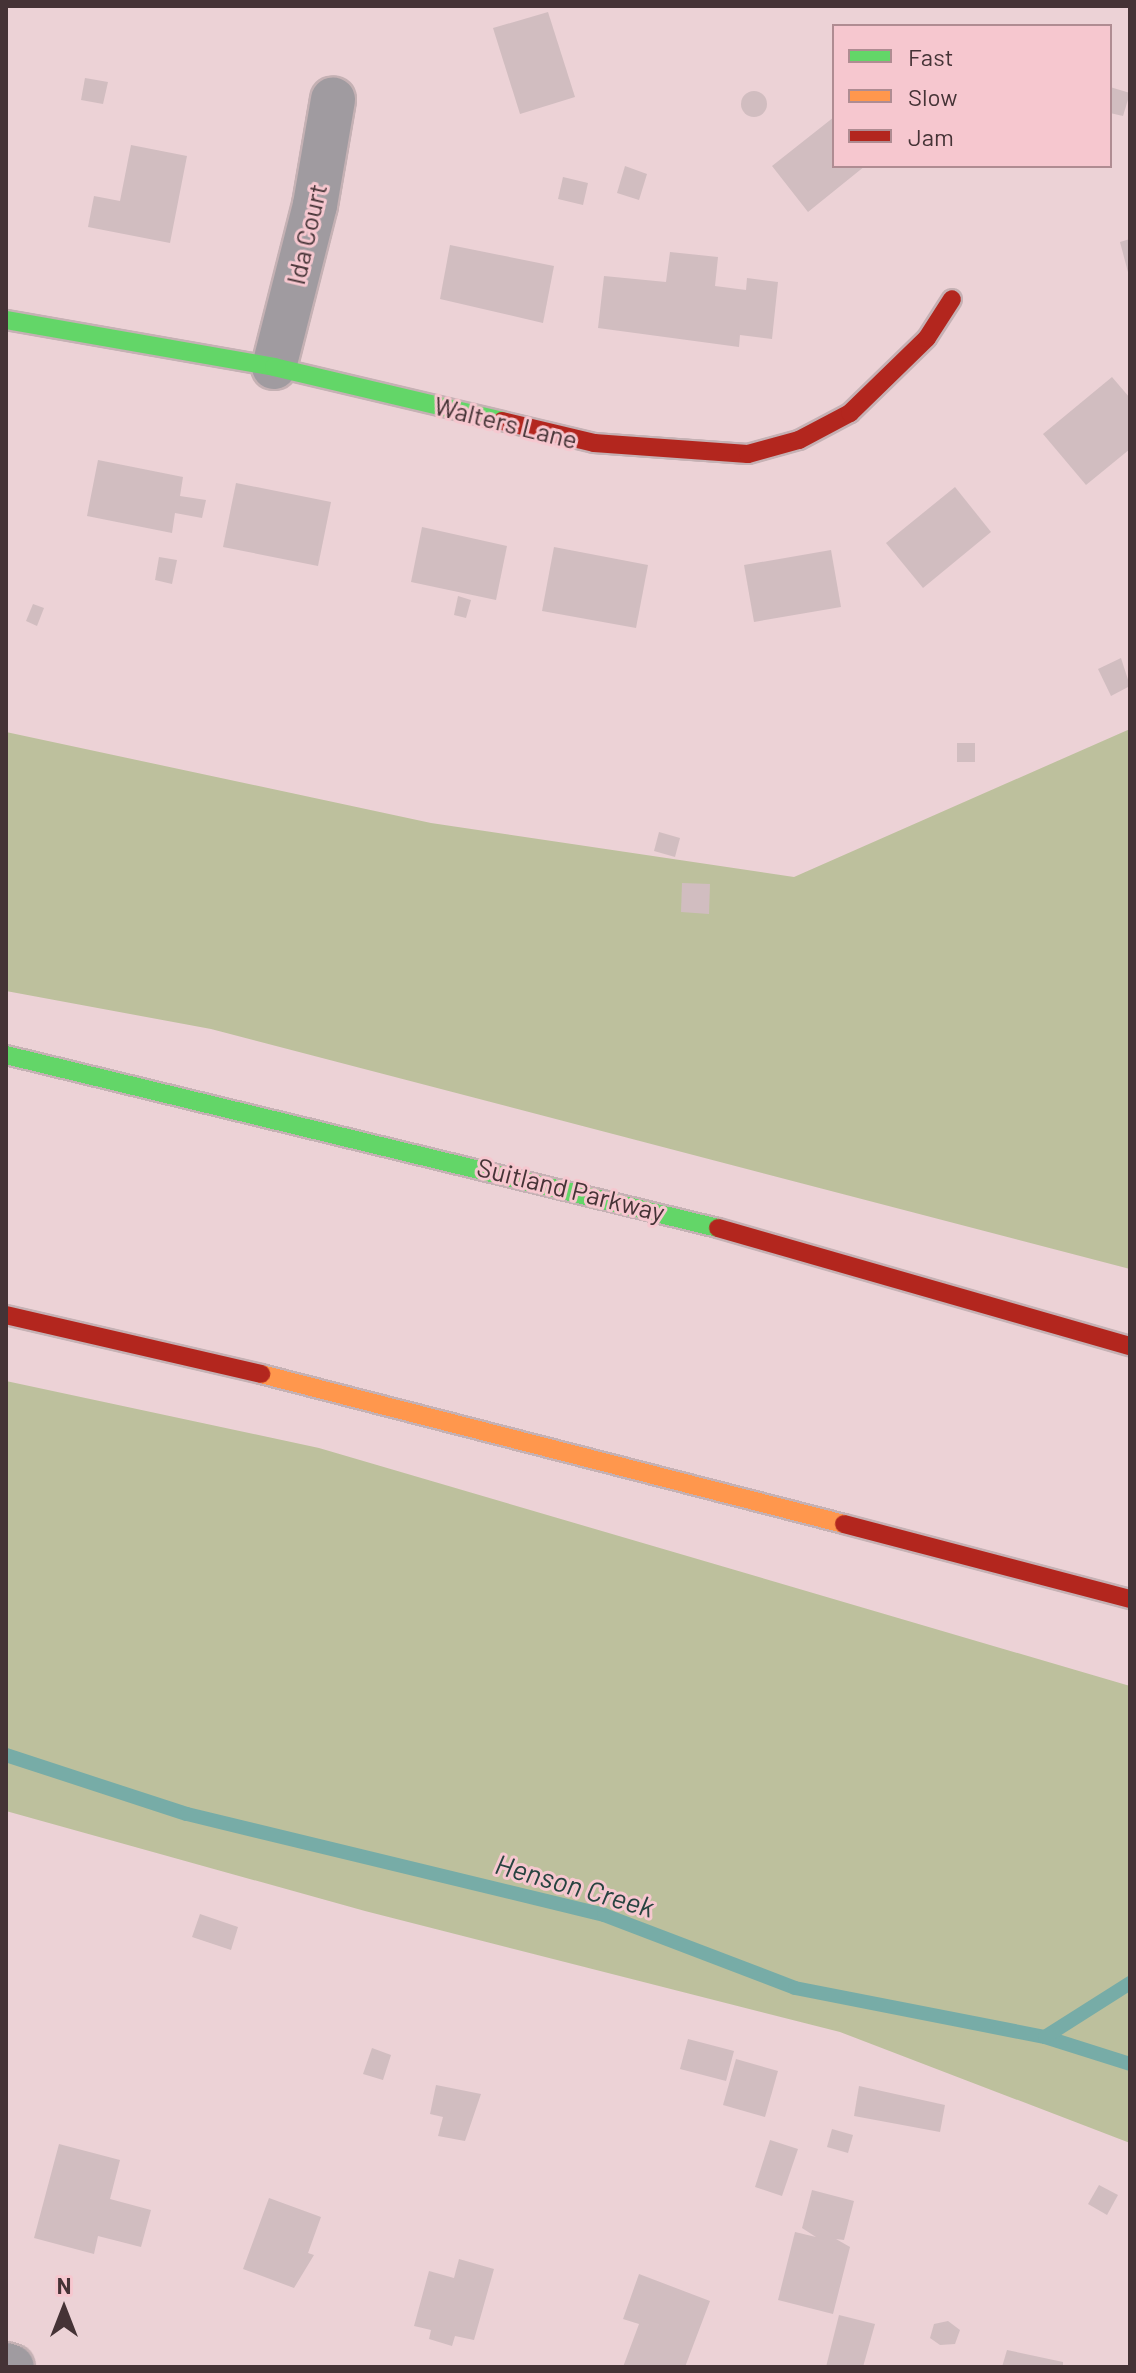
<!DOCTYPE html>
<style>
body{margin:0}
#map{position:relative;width:1136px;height:2373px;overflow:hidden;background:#ecd2d6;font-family:Barlow,sans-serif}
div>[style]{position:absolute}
.green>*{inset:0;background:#bdc09d}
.stream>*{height:14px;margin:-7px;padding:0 7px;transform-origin:7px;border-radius:7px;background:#77aca7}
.building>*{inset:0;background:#d1bdc0}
.round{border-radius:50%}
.roads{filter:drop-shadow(2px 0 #c5b1b4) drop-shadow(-2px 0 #c5b1b4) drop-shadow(0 2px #c5b1b4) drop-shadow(0 -2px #c5b1b4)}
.street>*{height:44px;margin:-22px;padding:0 22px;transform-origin:22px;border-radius:22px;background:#a09ba0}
.fast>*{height:18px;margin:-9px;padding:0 9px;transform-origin:9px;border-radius:9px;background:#63d668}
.slow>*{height:18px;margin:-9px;padding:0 9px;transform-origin:9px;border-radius:9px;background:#ff974d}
.jam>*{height:18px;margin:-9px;padding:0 9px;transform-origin:9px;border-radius:9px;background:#b3261e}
span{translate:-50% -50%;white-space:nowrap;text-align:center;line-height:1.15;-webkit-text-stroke:6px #f6c7cf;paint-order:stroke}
.street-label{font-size:26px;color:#453336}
.water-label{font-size:28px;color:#274340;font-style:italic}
.frame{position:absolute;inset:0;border:8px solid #453336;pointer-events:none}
.legend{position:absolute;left:832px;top:24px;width:280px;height:144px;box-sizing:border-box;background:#f6c7cf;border:2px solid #af8c92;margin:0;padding:10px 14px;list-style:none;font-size:24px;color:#453336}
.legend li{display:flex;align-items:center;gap:16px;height:40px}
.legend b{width:40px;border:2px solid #af8c92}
.north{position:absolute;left:24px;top:2269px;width:80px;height:80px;-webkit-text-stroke:6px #f6c7cf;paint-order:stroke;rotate:0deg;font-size:22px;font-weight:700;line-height:32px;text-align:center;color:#453336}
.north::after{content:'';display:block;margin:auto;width:28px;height:36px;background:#453336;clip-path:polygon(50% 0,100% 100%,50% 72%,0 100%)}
</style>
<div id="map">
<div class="green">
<i style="clip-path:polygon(1130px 729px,1130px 1269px,211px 1029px,6px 991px,6px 732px,431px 823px,794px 877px)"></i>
<i style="clip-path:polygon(6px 1381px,319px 1448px,1130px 1686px,1130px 2143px,840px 2032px,365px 1911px,6px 1811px)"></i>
</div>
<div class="stream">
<i style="left:6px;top:1755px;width:190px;rotate:18.1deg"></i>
<i style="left:187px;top:1814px;width:429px;rotate:13.6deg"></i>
<i style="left:604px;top:1915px;width:204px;rotate:20.9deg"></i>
<i style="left:795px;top:1988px;width:255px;rotate:11.1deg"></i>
<i style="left:1045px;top:2037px;width:89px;rotate:17.6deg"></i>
<i style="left:1045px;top:2037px;width:101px;rotate:-32.4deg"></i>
</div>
<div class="building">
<i style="clip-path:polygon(548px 12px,575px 97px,520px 114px,493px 28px)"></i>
<i style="clip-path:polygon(85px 78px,108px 82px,103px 104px,81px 100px)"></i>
<i style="clip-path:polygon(1110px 87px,1130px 93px,1123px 116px,1110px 113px)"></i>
<i class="round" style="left:741px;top:91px;width:26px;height:26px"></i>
<i style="clip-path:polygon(834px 117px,834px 166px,865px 166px,808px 212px,772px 166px)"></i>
<i style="clip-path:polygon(131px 145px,187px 156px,170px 243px,88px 227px,94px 196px,120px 201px)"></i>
<i style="clip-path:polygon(625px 166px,647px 174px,639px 200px,617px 193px)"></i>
<i style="clip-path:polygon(563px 177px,588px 183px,583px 205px,558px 199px)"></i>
<i style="clip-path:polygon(1130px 239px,1130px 275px,1129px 276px,1120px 242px)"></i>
<i style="clip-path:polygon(450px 245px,554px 266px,543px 323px,440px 299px)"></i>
<i style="clip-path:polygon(670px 252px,718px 257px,715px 286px,746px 290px,747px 278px,778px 282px,772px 339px,740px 335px,739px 347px,598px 328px,604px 276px,666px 282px)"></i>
<i style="clip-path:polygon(1112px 377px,1130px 398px,1130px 449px,1086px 485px,1043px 434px)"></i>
<i style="clip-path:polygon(98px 460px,183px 477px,180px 496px,206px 500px,202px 518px,175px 513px,172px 533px,87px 516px)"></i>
<i style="clip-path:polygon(236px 483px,331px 502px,318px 566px,223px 547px)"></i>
<i style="clip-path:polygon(955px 487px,991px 532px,923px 588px,886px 543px)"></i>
<i style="clip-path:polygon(422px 527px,507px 546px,496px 600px,411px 582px)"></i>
<i style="clip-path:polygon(554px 547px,648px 565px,636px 628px,542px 611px)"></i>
<i style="clip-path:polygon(831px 550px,841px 607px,754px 622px,744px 565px)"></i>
<i style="clip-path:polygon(159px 557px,177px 560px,172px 584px,155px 580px)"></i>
<i style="clip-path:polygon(458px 596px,471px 600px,466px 618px,454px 615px)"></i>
<i style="clip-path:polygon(33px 604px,44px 608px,37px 626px,26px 621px)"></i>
<i style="clip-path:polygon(1121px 658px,1130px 686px,1111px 696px,1098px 669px)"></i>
<i style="clip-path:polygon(957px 743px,975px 743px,975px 762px,957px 762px)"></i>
<i style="clip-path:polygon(659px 832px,680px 838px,675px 857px,654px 851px)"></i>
<i style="clip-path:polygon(682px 883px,710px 884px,709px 914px,681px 912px)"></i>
<i style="clip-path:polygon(200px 1914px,238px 1927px,231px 1950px,192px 1937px)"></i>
<i style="clip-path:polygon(688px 2039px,734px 2051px,726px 2081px,680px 2069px)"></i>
<i style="clip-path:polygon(372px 2048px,391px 2055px,383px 2080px,363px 2074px)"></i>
<i style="clip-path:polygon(736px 2059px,778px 2071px,765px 2117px,723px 2105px)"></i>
<i style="clip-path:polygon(436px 2085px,481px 2094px,465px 2141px,438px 2136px,443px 2117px,430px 2114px)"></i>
<i style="clip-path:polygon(859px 2086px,945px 2105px,940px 2132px,854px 2116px)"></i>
<i style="clip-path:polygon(832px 2129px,853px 2135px,848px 2153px,827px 2147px)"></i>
<i style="clip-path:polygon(770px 2140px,798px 2149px,782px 2196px,755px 2187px)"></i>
<i style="clip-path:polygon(59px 2144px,120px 2160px,110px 2199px,151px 2210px,141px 2247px,98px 2236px,94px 2254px,34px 2238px)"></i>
<i style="clip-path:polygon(1099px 2185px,1118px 2195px,1107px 2215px,1088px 2204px)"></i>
<i style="clip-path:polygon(812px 2190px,854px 2201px,844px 2240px,836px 2239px,850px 2247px,833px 2314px,778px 2300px,795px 2232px,816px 2237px,802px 2228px)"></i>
<i style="clip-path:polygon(269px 2198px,321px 2217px,308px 2253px,314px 2255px,294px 2288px,243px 2269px)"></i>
<i style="clip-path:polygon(459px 2259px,494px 2269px,474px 2340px,455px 2336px,452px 2346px,429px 2339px,431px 2330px,414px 2326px,429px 2271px,454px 2278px)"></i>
<i style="clip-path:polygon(639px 2274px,710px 2301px,685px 2367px,623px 2367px,639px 2324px,623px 2319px)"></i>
<i style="clip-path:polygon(839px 2315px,875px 2324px,863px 2367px,826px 2367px)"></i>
<i style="clip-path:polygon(948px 2321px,960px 2330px,955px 2344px,940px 2345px,930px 2338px,934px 2324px)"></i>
<i style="clip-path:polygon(1007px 2350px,1063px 2362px,1063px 2367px,1002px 2367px)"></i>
</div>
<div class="roads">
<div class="street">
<i style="left:274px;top:367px;width:167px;rotate:-75.8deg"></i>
<i style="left:315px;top:205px;width:107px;rotate:-80.3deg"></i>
<i style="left:6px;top:2365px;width:6px;rotate:18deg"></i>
</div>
<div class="fast">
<i style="left:6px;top:320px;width:272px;rotate:9.9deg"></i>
<i style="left:274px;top:367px;width:234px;rotate:13.3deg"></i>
<i style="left:6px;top:1055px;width:733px;rotate:13.66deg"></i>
</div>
<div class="slow">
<i style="left:261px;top:1374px;width:602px;rotate:14.43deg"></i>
</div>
<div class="jam">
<i style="left:502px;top:421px;width:95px;rotate:13.4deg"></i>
<i style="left:594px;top:443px;width:154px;rotate:4.1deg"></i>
<i style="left:748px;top:454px;width:53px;rotate:-15.4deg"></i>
<i style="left:799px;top:440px;width:58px;rotate:-27.9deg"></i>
<i style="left:850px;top:413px;width:107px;rotate:-44.2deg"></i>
<i style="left:927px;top:338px;width:46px;rotate:-57.3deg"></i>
<i style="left:718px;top:1228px;width:429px;rotate:16deg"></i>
<i style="left:6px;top:1315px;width:262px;rotate:13deg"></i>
<i style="left:844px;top:1524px;width:296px;rotate:14.7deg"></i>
</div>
</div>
<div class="street-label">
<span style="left:306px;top:234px;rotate:-77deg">Ida Court</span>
<span style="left:506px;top:422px;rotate:14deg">Walters Lane</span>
<span style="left:571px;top:1189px;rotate:14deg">Suitland Parkway</span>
</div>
<div class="water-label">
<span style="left:575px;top:1885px;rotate:16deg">Henson Creek</span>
</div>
<div class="frame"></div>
<ul class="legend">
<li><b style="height:10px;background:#63d668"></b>Fast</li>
<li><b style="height:10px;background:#ff974d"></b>Slow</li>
<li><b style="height:10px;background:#b3261e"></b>Jam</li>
</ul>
<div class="north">N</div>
</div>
